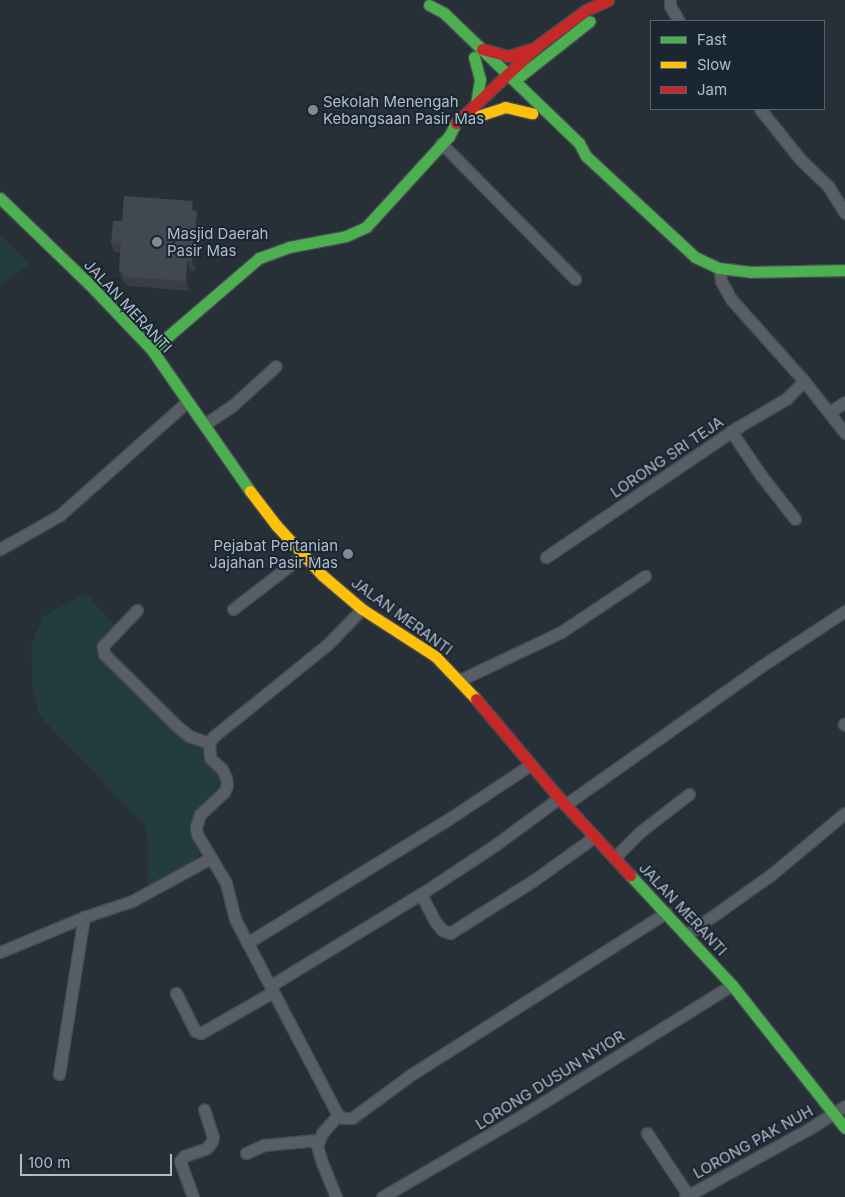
<!DOCTYPE html>
<style>
body{margin:0}
#map{position:relative;width:845px;height:1197px;overflow:hidden;background:#272f37;font-family:Inter,sans-serif}
div>[style]{position:absolute}
.green>*{inset:0;background:#233c3e}
.roads{filter:drop-shadow(1px 0 #464b51) drop-shadow(-1px 0 #464b51) drop-shadow(0 1px #464b51) drop-shadow(0 -1px #464b51)}
.street>*{height:11px;margin:-5.5px;padding:0 5.5px;transform-origin:5.5px;border-radius:5.5px;background:#575e65}
.fast>*{height:11px;margin:-5.5px;padding:0 5.5px;transform-origin:5.5px;border-radius:5.5px;background:#4caf50}
.slow>*{height:11px;margin:-5.5px;padding:0 5.5px;transform-origin:5.5px;border-radius:5.5px;background:#ffc107}
.jam>*{height:11px;margin:-5.5px;padding:0 5.5px;transform-origin:5.5px;border-radius:5.5px;background:#c62828}
.wall>*{inset:0;background:#383e44}
.shaded-wall>*{inset:0;background:#2e3237}
.building>*{inset:0;background:#41484f}
.dots>*{width:14px;height:14px;translate:-50% -50%;box-sizing:border-box;border:2px solid #1a2632;border-radius:50%}
span{translate:-50% -50%;white-space:nowrap;text-align:center;line-height:1.15;-webkit-text-stroke:4px #1a2632;paint-order:stroke}
.poi-label{font-size:15px;color:#b0bcc9}
.left{translate:0 -50%;text-align:left}
.right{translate:-100% -50%;text-align:right}
.street-label{font-size:15px;color:#b0bcc9}
.legend{position:absolute;left:650px;top:20px;width:175px;height:90px;box-sizing:border-box;background:#1a2632;border:1px solid #56626e;margin:0;padding:6px 9px;list-style:none;font-size:15px;color:#b0bcc9}
.legend li{display:flex;align-items:center;gap:10px;height:25px}
.legend b{width:25px;border:1px solid #56626e}
.scale{position:absolute;left:20px;top:1154px;width:152px;height:22px;box-sizing:border-box;border:2px solid #b0bcc9;border-top:0;padding-left:6px;font-size:15px;line-height:18px;white-space:nowrap;color:#b0bcc9;-webkit-text-stroke:4px #1a2632;paint-order:stroke}
</style>
<div id="map">
<div class="green">
<i style="clip-path:polygon(0 235px,31px 264px,0 286px)"></i>
<i style="clip-path:polygon(86px 593px,115px 626px,96px 650px,204px 746px,203px 750px,209px 763px,223px 785px,219px 792px,193px 816px,200px 852px,194px 863px,148px 887px,147px 828px,38px 714px,32px 682px,31px 644px,44px 616px)"></i>
</div>
<div class="roads">
<div class="street">
<i style="left:670px;top:0;width:6px;rotate:90deg"></i>
<i style="left:670px;top:6px;width:17px;rotate:59deg"></i>
<i style="left:760px;top:109px;width:64px;rotate:51.3deg"></i>
<i style="left:800px;top:159px;width:39px;rotate:44deg"></i>
<i style="left:828px;top:186px;width:32px;rotate:58deg"></i>
<i style="left:441px;top:143px;width:191px;rotate:45.4deg"></i>
<i style="left:719px;top:268px;width:13px;rotate:81deg"></i>
<i style="left:721px;top:281px;width:21px;rotate:61deg"></i>
<i style="left:731px;top:299px;width:110px;rotate:48.3deg"></i>
<i style="left:804px;top:381px;width:66px;rotate:51.7deg"></i>
<i style="left:830px;top:412px;width:18px;rotate:-34deg"></i>
<i style="left:205px;top:424px;width:32px;rotate:-34deg"></i>
<i style="left:232px;top:406px;width:59px;rotate:-42.3deg"></i>
<i style="left:731px;top:431px;width:52px;rotate:56deg"></i>
<i style="left:760px;top:474px;width:57px;rotate:52.1deg"></i>
<i style="left:0;top:549px;width:69px;rotate:-29.5deg"></i>
<i style="left:60px;top:515px;width:171px;rotate:-41.7deg"></i>
<i style="left:546px;top:557px;width:232px;rotate:-34.1deg"></i>
<i style="left:738px;top:427px;width:56px;rotate:-30.3deg"></i>
<i style="left:786px;top:399px;width:25px;rotate:-45deg"></i>
<i style="left:233px;top:609px;width:88px;rotate:-37.6deg"></i>
<i style="left:362px;top:609px;width:49px;rotate:134.2deg"></i>
<i style="left:328px;top:644px;width:146px;rotate:141.1deg"></i>
<i style="left:214px;top:736px;width:9px;rotate:126deg"></i>
<i style="left:209px;top:743px;width:15px;rotate:86deg"></i>
<i style="left:210px;top:758px;width:16px;rotate:43deg"></i>
<i style="left:222px;top:769px;width:10px;rotate:66deg"></i>
<i style="left:226px;top:778px;width:7px;rotate:82deg"></i>
<i style="left:227px;top:785px;width:8px;rotate:113deg"></i>
<i style="left:224px;top:792px;width:33px;rotate:137deg"></i>
<i style="left:200px;top:814px;width:14px;rotate:107deg"></i>
<i style="left:196px;top:827px;width:7px;rotate:82deg"></i>
<i style="left:197px;top:834px;width:57px;rotate:59.4deg"></i>
<i style="left:226px;top:883px;width:37px;rotate:76deg"></i>
<i style="left:235px;top:919px;width:221px;rotate:62.3deg"></i>
<i style="left:338px;top:1115px;width:6px;rotate:31deg"></i>
<i style="left:343px;top:1118px;width:9px"></i>
<i style="left:352px;top:1118px;width:74px;rotate:-36.3deg"></i>
<i style="left:412px;top:1074px;width:301px;rotate:-32.4deg"></i>
<i style="left:137px;top:610px;width:50px;rotate:133.4deg"></i>
<i style="left:103px;top:646px;width:8px;rotate:83deg"></i>
<i style="left:104px;top:654px;width:103px;rotate:44.6deg"></i>
<i style="left:177px;top:726px;width:16px;rotate:40deg"></i>
<i style="left:189px;top:736px;width:21px;rotate:19deg"></i>
<i style="left:460px;top:680px;width:112px;rotate:-25.4deg"></i>
<i style="left:561px;top:632px;width:101px;rotate:-33.7deg"></i>
<i style="left:844px;top:724px;width:1px;rotate:45deg"></i>
<i style="left:565px;top:805px;width:242px;rotate:-35.3deg"></i>
<i style="left:763px;top:665px;width:98px;rotate:-33.4deg"></i>
<i style="left:614px;top:858px;width:37px;rotate:-45deg"></i>
<i style="left:640px;top:832px;width:62px;rotate:-37.8deg"></i>
<i style="left:421px;top:894px;width:30px;rotate:63deg"></i>
<i style="left:435px;top:921px;width:11px;rotate:52deg"></i>
<i style="left:442px;top:930px;width:9px;rotate:21deg"></i>
<i style="left:450px;top:933px;width:99px;rotate:-32.2deg"></i>
<i style="left:534px;top:880px;width:74px;rotate:-35.6deg"></i>
<i style="left:686px;top:935px;width:105px;rotate:-35.3deg"></i>
<i style="left:772px;top:874px;width:95px;rotate:-39.9deg"></i>
<i style="left:247px;top:943px;width:231px;rotate:-31.6deg"></i>
<i style="left:444px;top:822px;width:103px;rotate:-33.5deg"></i>
<i style="left:0;top:952px;width:91px;rotate:-22.6deg"></i>
<i style="left:84px;top:917px;width:51px;rotate:-18.4deg"></i>
<i style="left:132px;top:901px;width:90px;rotate:-28.6deg"></i>
<i style="left:270px;top:986px;width:177px;rotate:-31.4deg"></i>
<i style="left:421px;top:894px;width:89px;rotate:-33.5deg"></i>
<i style="left:495px;top:845px;width:79px;rotate:-36.3deg"></i>
<i style="left:176px;top:993px;width:42px;rotate:63.4deg"></i>
<i style="left:195px;top:1031px;width:6px;rotate:18deg"></i>
<i style="left:201px;top:1033px;width:83px;rotate:-29.7deg"></i>
<i style="left:59px;top:1074px;width:159px;rotate:-81deg"></i>
<i style="left:647px;top:1133px;width:74px;rotate:56.5deg"></i>
<i style="left:246px;top:1153px;width:20px;rotate:-24deg"></i>
<i style="left:264px;top:1145px;width:54px;rotate:-5.3deg"></i>
<i style="left:193px;top:1197px;width:38px;rotate:-110deg"></i>
<i style="left:180px;top:1161px;width:6px;rotate:-51deg"></i>
<i style="left:184px;top:1156px;width:24px;rotate:-19deg"></i>
<i style="left:207px;top:1148px;width:9px;rotate:-54deg"></i>
<i style="left:212px;top:1141px;width:4px;rotate:-76deg"></i>
<i style="left:213px;top:1137px;width:29px;rotate:-108deg"></i>
<i style="left:336px;top:1197px;width:37px;rotate:-112deg"></i>
<i style="left:322px;top:1163px;width:18px;rotate:-106deg"></i>
<i style="left:317px;top:1146px;width:14px;rotate:-69deg"></i>
<i style="left:322px;top:1133px;width:24px;rotate:-48deg"></i>
<i style="left:382px;top:1197px;width:163px;rotate:-30.2deg"></i>
<i style="left:523px;top:1115px;width:246px;rotate:-31.9deg"></i>
<i style="left:685px;top:1197px;width:139px;rotate:-28.8deg"></i>
<i style="left:807px;top:1130px;width:45px;rotate:-32.3deg"></i>
</div>
<div class="fast">
<i style="left:429px;top:5px;width:17px;rotate:28deg"></i>
<i style="left:444px;top:13px;width:187px;rotate:43.9deg"></i>
<i style="left:579px;top:143px;width:15px;rotate:62deg"></i>
<i style="left:586px;top:156px;width:149px;rotate:42.8deg"></i>
<i style="left:695px;top:257px;width:26px;rotate:25deg"></i>
<i style="left:719px;top:268px;width:32px;rotate:7deg"></i>
<i style="left:751px;top:272px;width:94px;rotate:-1.2deg"></i>
<i style="left:474px;top:57px;width:23px;rotate:75deg"></i>
<i style="left:480px;top:79px;width:25px;rotate:99deg"></i>
<i style="left:519px;top:77px;width:90px;rotate:-38.3deg"></i>
<i style="left:0;top:198px;width:124px;rotate:44deg"></i>
<i style="left:89px;top:284px;width:91px;rotate:46.3deg"></i>
<i style="left:152px;top:350px;width:172px;rotate:55.2deg"></i>
<i style="left:152px;top:350px;width:141px;rotate:-40.7deg"></i>
<i style="left:259px;top:258px;width:32px;rotate:-20deg"></i>
<i style="left:289px;top:247px;width:58px;rotate:-10.9deg"></i>
<i style="left:346px;top:236px;width:22px;rotate:-24deg"></i>
<i style="left:366px;top:227px;width:123px;rotate:-47.6deg"></i>
<i style="left:449px;top:136px;width:15px;rotate:-62deg"></i>
<i style="left:630px;top:875px;width:150px;rotate:47.2deg"></i>
<i style="left:732px;top:985px;width:182px;rotate:51.7deg"></i>
</div>
<div class="slow">
<i style="left:475px;top:117px;width:32px;rotate:-18deg"></i>
<i style="left:505px;top:107px;width:28px;rotate:13deg"></i>
<i style="left:250px;top:491px;width:43px;rotate:52.6deg"></i>
<i style="left:276px;top:525px;width:68px;rotate:47.4deg"></i>
<i style="left:322px;top:575px;width:52px;rotate:40.4deg"></i>
<i style="left:362px;top:609px;width:87px;rotate:32.8deg"></i>
<i style="left:435px;top:656px;width:59px;rotate:46.4deg"></i>
</div>
<div class="jam">
<i style="left:482px;top:49px;width:28px;rotate:15deg"></i>
<i style="left:509px;top:56px;width:23px;rotate:-18deg"></i>
<i style="left:456px;top:123px;width:112px;rotate:-43.5deg"></i>
<i style="left:537px;top:46px;width:61px;rotate:-36.3deg"></i>
<i style="left:586px;top:10px;width:24px;rotate:-24deg"></i>
<i style="left:476px;top:699px;width:129px;rotate:50deg"></i>
<i style="left:559px;top:798px;width:105px;rotate:47.3deg"></i>
</div>
</div>
<div class="wall">
<i style="clip-path:polygon(196px 210px,197px 211px,200px 220px,196px 271px,191px 271px,189px 291px,129px 286px,122px 279px,119px 269px,120px 253px,114px 252px,111px 243px)"></i>
</div>
<div class="shaded-wall">
<i style="clip-path:polygon(193px 201px,196px 211px,192px 210px)"></i>
<i style="clip-path:polygon(197px 211px,200px 220px,196px 271px,192px 261px)"></i>
<i style="clip-path:polygon(187px 261px,191px 271px,189px 291px,186px 281px)"></i>
</div>
<div class="building">
<i style="clip-path:polygon(124px 196px,193px 201px,192px 210px,197px 211px,192px 261px,187px 261px,186px 281px,126px 277px,119px 269px,121px 244px,111px 243px,113px 221px,122px 221px)"></i>
</div>
<div class="dots">
<i style="left:313px;top:110px;background:#808b96"></i>
<i style="left:157px;top:242px;background:#808b96"></i>
<i style="left:348px;top:554px;background:#808b96"></i>
</div>
<div class="poi-label">
<span class="left" style="left:323px;top:110px">Sekolah Menengah<br>Kebangsaan Pasir Mas</span>
<span class="left" style="left:167px;top:242px">Masjid Daerah<br>Pasir Mas</span>
<span class="right" style="left:338px;top:554px">Pejabat Pertanian<br>Jajahan Pasir Mas</span>
</div>
<div class="street-label">
<span style="left:128px;top:306px;rotate:47deg">JALAN MERANTI</span>
<span style="left:667px;top:457px;rotate:-34deg">LORONG SRI TEJA</span>
<span style="left:402px;top:616px;rotate:36deg">JALAN MERANTI</span>
<span style="left:683px;top:909px;rotate:47deg">JALAN MERANTI</span>
<span style="left:550px;top:1080px;rotate:-32deg">LORONG DUSUN NYIOR</span>
<span style="left:753px;top:1142px;rotate:-29deg">LORONG PAK NUH</span>
</div>
<ul class="legend">
<li><b style="height:6px;background:#4caf50"></b>Fast</li>
<li><b style="height:6px;background:#ffc107"></b>Slow</li>
<li><b style="height:6px;background:#c62828"></b>Jam</li>
</ul>
<div class="scale">100 m</div>
</div>
